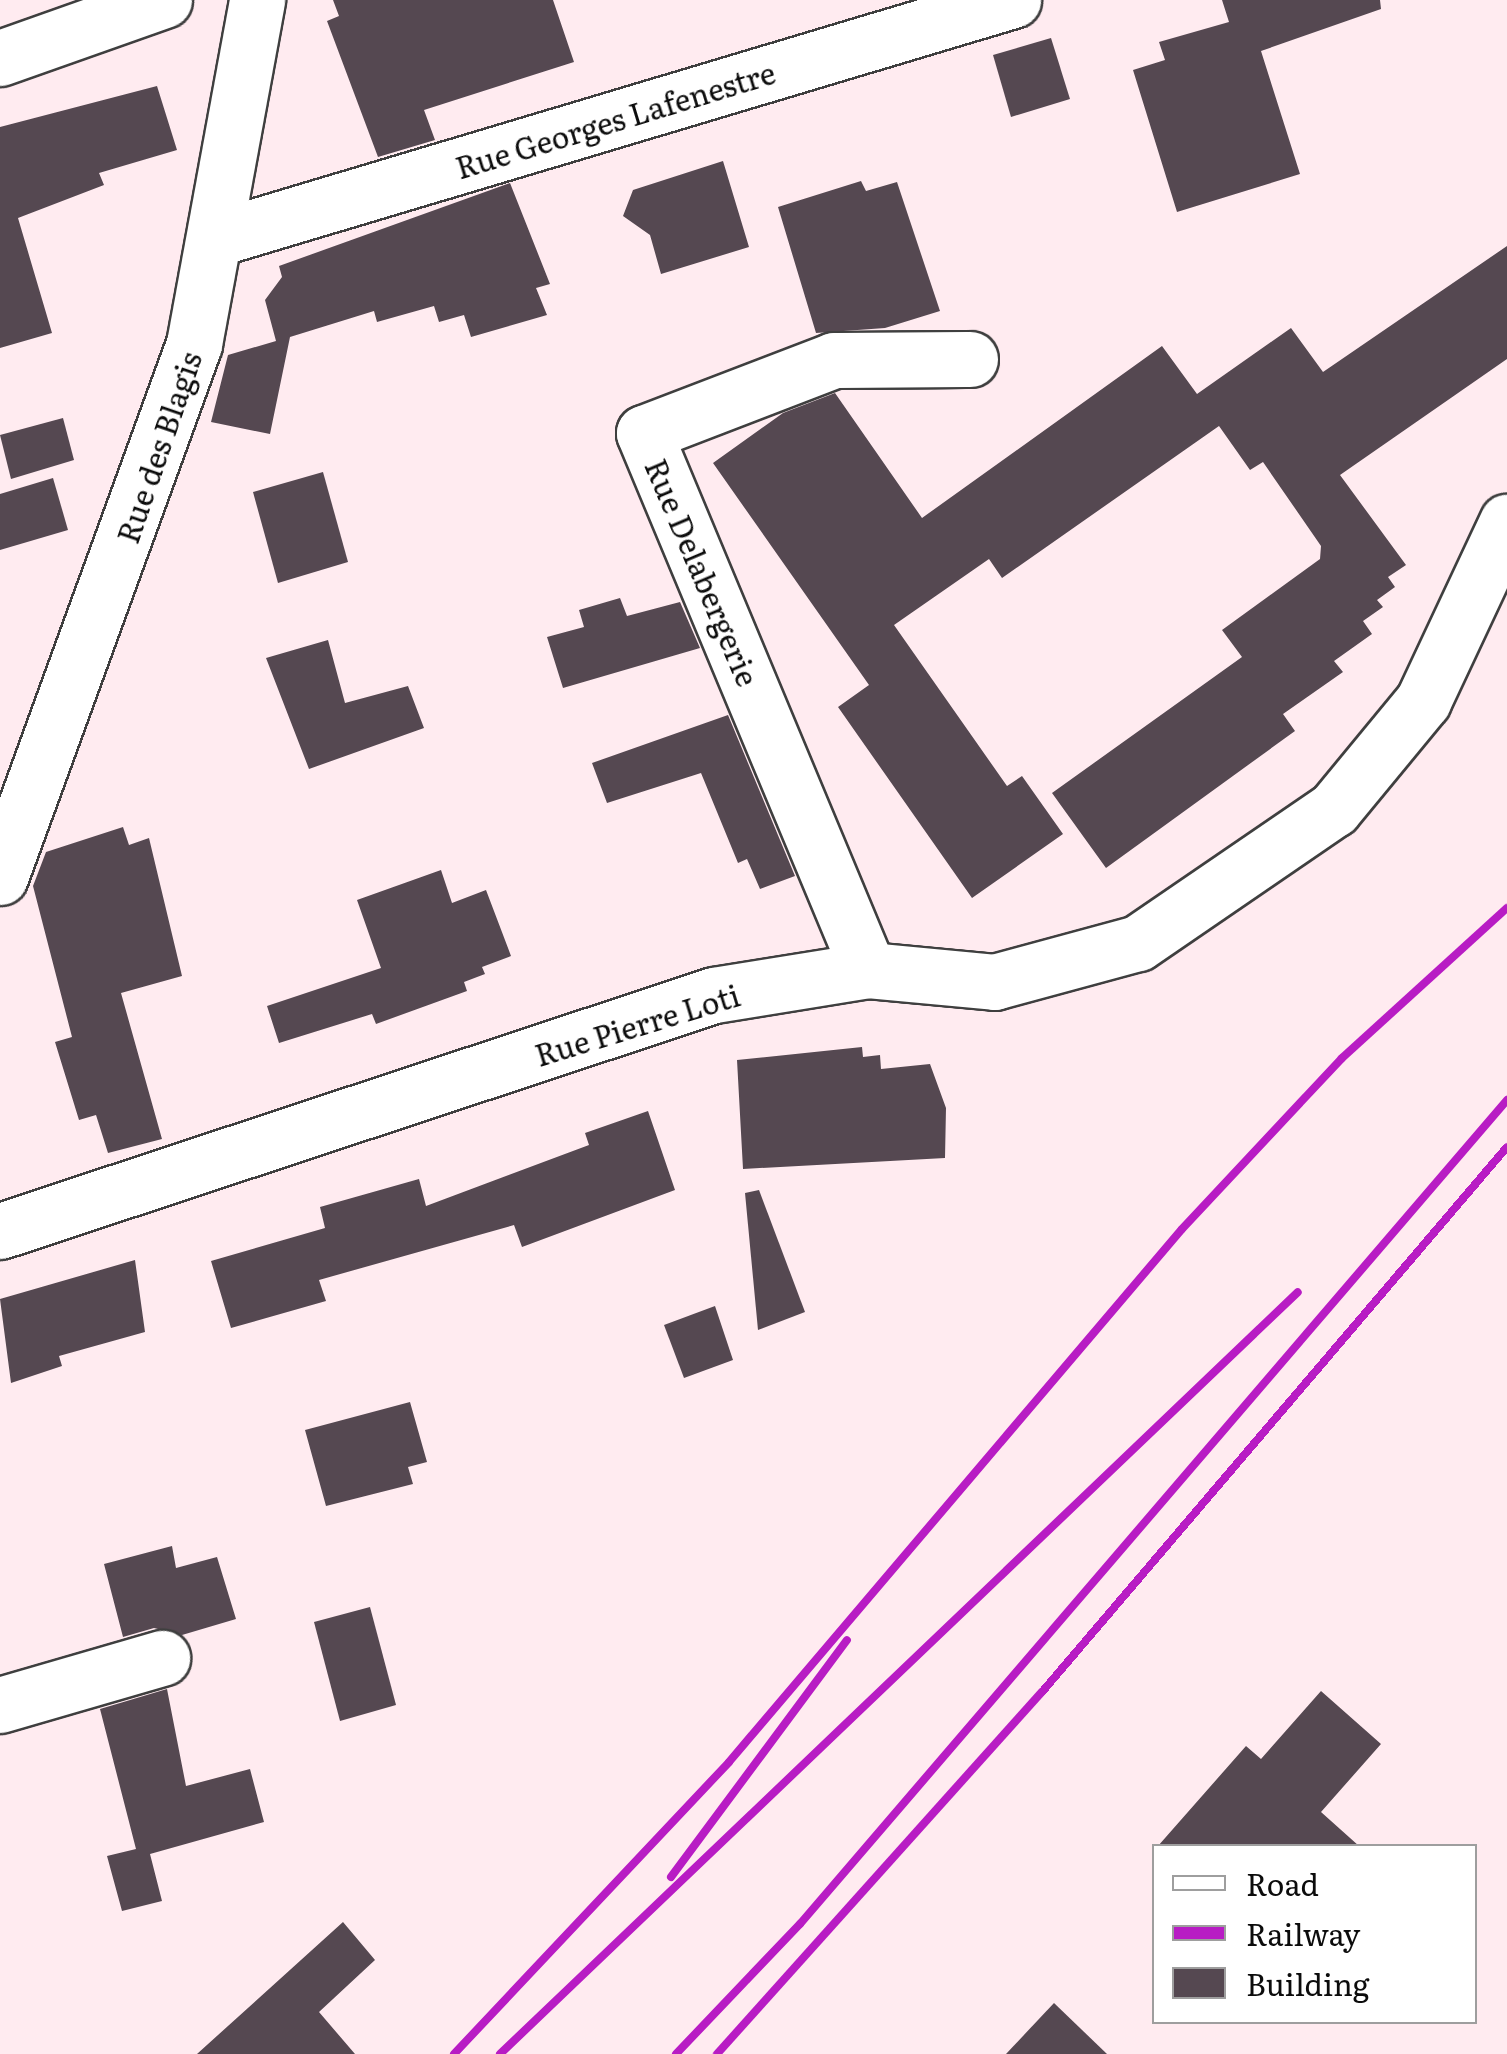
<!DOCTYPE html>
<style>
body{margin:0}
#map{position:relative;width:1507px;height:2054px;overflow:hidden;background:#ffebf0;font-family:Literata,serif}
div>[style]{position:absolute}
.building>*{inset:0;background:#554851}
.roads{filter:drop-shadow(2px 0 #3f3f3f) drop-shadow(-2px 0 #3f3f3f) drop-shadow(0 2px #3f3f3f) drop-shadow(0 -2px #3f3f3f)}
.street>*{height:55px;margin:-27.5px;padding:0 27.5px;transform-origin:27.5px;border-radius:27.5px;background:#fff}
.rail>*{height:8px;margin:-4px;padding:0 4px;transform-origin:4px;border-radius:4px;background:#b81cc4}
span{translate:-50% -50%;white-space:nowrap;text-align:center;line-height:1.15;-webkit-text-stroke:10px #fff;paint-order:stroke}
.street-label{font-size:30px;color:#0c0c0c}
.legend{position:absolute;left:1152px;top:1844px;width:325px;height:180px;box-sizing:border-box;background:#fff;border:2px solid #9e9e9e;margin:0;padding:12px 18px;list-style:none;font-size:30px;color:#0c0c0c}
.legend li{display:flex;align-items:center;gap:20px;height:50px}
.legend b{width:50px;border:2px solid #9e9e9e}
</style>
<div id="map">
<div class="building">
<i style="clip-path:polygon(333px 0,553px 0,574px 62px,424px 110px,435px 140px,378px 157px,327px 21px,339px 16px)"></i>
<i style="clip-path:polygon(1222px 0,1380px 0,1381px 9px,1261px 51px,1300px 174px,1177px 212px,1133px 70px,1165px 60px,1159px 42px,1229px 22px)"></i>
<i style="clip-path:polygon(1051px 38px,1070px 99px,1011px 117px,993px 55px)"></i>
<i style="clip-path:polygon(157px 86px,177px 150px,99px 173px,104px 185px,18px 218px,52px 333px,0 348px,0 127px)"></i>
<i style="clip-path:polygon(723px 161px,749px 247px,661px 274px,650px 235px,623px 216px,633px 190px)"></i>
<i style="clip-path:polygon(861px 181px,866px 191px,897px 182px,940px 311px,885px 328px,816px 333px,778px 207px)"></i>
<i style="clip-path:polygon(510px 183px,550px 284px,536px 288px,547px 315px,471px 337px,464px 315px,439px 322px,434px 306px,377px 322px,374px 311px,290px 337px,270px 434px,211px 422px,228px 355px,276px 341px,265px 300px,282px 277px,279px 266px)"></i>
<i style="clip-path:polygon(1507px 246px,1507px 359px,1340px 475px,1406px 565px,1388px 577px,1395px 587px,1377px 600px,1383px 607px,1363px 621px,1372px 634px,1334px 661px,1343px 672px,1283px 714px,1295px 731px,1106px 868px,1052px 793px,1242px 657px,1222px 630px,1320px 559px,1321px 546px,1263px 462px,1250px 470px,1219px 426px,1002px 578px,989px 559px,894px 625px,1007px 786px,1022px 776px,1063px 834px,972px 898px,838px 707px,869px 685px,713px 463px,783px 413px,835px 393px,922px 518px,1162px 346px,1197px 394px,1291px 328px,1323px 372px)"></i>
<i style="clip-path:polygon(63px 418px,74px 460px,11px 479px,0 435px)"></i>
<i style="clip-path:polygon(323px 472px,348px 562px,278px 583px,253px 492px)"></i>
<i style="clip-path:polygon(53px 478px,68px 530px,0 550px,0 494px)"></i>
<i style="clip-path:polygon(620px 598px,627px 616px,680px 602px,700px 648px,563px 688px,547px 637px,584px 627px,579px 610px)"></i>
<i style="clip-path:polygon(328px 640px,345px 703px,408px 686px,424px 728px,309px 769px,266px 658px)"></i>
<i style="clip-path:polygon(728px 715px,795px 876px,760px 889px,747px 859px,738px 863px,701px 773px,607px 803px,592px 763px)"></i>
<i style="clip-path:polygon(123px 827px,129px 845px,149px 838px,182px 976px,121px 993px,162px 1139px,108px 1153px,96px 1115px,79px 1120px,55px 1042px,72px 1037px,33px 886px,46px 852px)"></i>
<i style="clip-path:polygon(441px 870px,452px 903px,486px 890px,511px 956px,482px 967px,485px 974px,464px 982px,467px 991px,376px 1024px,372px 1014px,279px 1043px,267px 1006px,381px 968px,357px 900px)"></i>
<i style="clip-path:polygon(862px 1047px,863px 1057px,880px 1055px,881px 1069px,930px 1064px,946px 1108px,945px 1158px,743px 1169px,737px 1060px)"></i>
<i style="clip-path:polygon(648px 1111px,675px 1190px,522px 1247px,514px 1225px,319px 1280px,326px 1301px,231px 1328px,211px 1261px,325px 1228px,320px 1207px,419px 1179px,426px 1206px,589px 1145px,585px 1133px)"></i>
<i style="clip-path:polygon(759px 1190px,805px 1312px,758px 1330px,745px 1193px)"></i>
<i style="clip-path:polygon(135px 1260px,145px 1332px,59px 1356px,62px 1366px,11px 1383px,0 1299px)"></i>
<i style="clip-path:polygon(715px 1306px,733px 1360px,684px 1378px,664px 1325px)"></i>
<i style="clip-path:polygon(410px 1402px,427px 1462px,408px 1467px,413px 1484px,326px 1506px,305px 1430px)"></i>
<i style="clip-path:polygon(172px 1546px,176px 1568px,217px 1557px,236px 1619px,182px 1635px,154px 1628px,123px 1637px,104px 1564px)"></i>
<i style="clip-path:polygon(370px 1607px,396px 1705px,340px 1721px,314px 1622px)"></i>
<i style="clip-path:polygon(167px 1689px,186px 1786px,250px 1769px,264px 1822px,150px 1854px,162px 1901px,122px 1911px,107px 1856px,136px 1849px,100px 1709px)"></i>
<i style="clip-path:polygon(1321px 1691px,1381px 1744px,1321px 1812px,1359px 1846px,1158px 1846px,1246px 1746px,1261px 1759px)"></i>
<i style="clip-path:polygon(343px 1922px,375px 1960px,319px 2012px,355px 2054px,197px 2054px)"></i>
<i style="clip-path:polygon(1054px 2003px,1107px 2054px,1006px 2054px)"></i>
</div>
<div class="roads">
<div class="street">
<i style="left:0;top:58px;width:174px;rotate:-19.5deg"></i>
<i style="left:217px;top:238px;width:831px;rotate:-16.65deg"></i>
<i style="left:0;top:877px;width:567px;rotate:-70deg"></i>
<i style="left:194px;top:344px;width:350px;rotate:-79.6deg"></i>
<i style="left:868px;top:970px;width:582px;rotate:-112.64deg"></i>
<i style="left:644px;top:433px;width:204px;rotate:-21deg"></i>
<i style="left:834px;top:360px;width:136px;rotate:-0.4deg"></i>
<i style="left:0;top:1231px;width:752px;rotate:-18.29deg"></i>
<i style="left:714px;top:995px;width:156px;rotate:-9.2deg"></i>
<i style="left:868px;top:970px;width:127px;rotate:5.4deg"></i>
<i style="left:994px;top:982px;width:149px;rotate:-15.2deg"></i>
<i style="left:1138px;top:943px;width:237px;rotate:-34.4deg"></i>
<i style="left:1334px;top:809px;width:140px;rotate:-50.5deg"></i>
<i style="left:1423px;top:701px;width:198px;rotate:-64.9deg"></i>
<i style="left:0;top:1705px;width:169px;rotate:-16.2deg"></i>
</div>
</div>
<div class="rail">
<i style="left:671px;top:1877px;width:295px;rotate:-53.4deg"></i>
<i style="left:454px;top:2054px;width:401px;rotate:-46.7deg"></i>
<i style="left:729px;top:1762px;width:699px;rotate:-49.64deg"></i>
<i style="left:1182px;top:1229px;width:234px;rotate:-46.9deg"></i>
<i style="left:1342px;top:1058px;width:223px;rotate:-42.3deg"></i>
<i style="left:500px;top:2054px;width:1103px;rotate:-43.68deg"></i>
<i style="left:676px;top:2054px;width:180px;rotate:-46.4deg"></i>
<i style="left:800px;top:1924px;width:1086px;rotate:-49.37deg"></i>
<i style="left:717px;top:2054px;width:486px;rotate:-48.1deg"></i>
<i style="left:1042px;top:1692px;width:716px;rotate:-49.53deg"></i>
</div>
<div class="street-label">
<span style="left:615px;top:119px;rotate:-17deg">Rue Georges Lafenestre</span>
<span style="left:158px;top:447px;rotate:-71deg">Rue des Blagis</span>
<span style="left:703px;top:572px;rotate:67deg">Rue Delabergerie</span>
<span style="left:637px;top:1024px;rotate:-17deg">Rue Pierre Loti</span>
</div>
<ul class="legend">
<li><b style="height:12px;background:#fff"></b>Road</li>
<li><b style="height:12px;background:#b81cc4"></b>Railway</li>
<li><b style="height:28px;background:#554851"></b>Building</li>
</ul>
</div>
